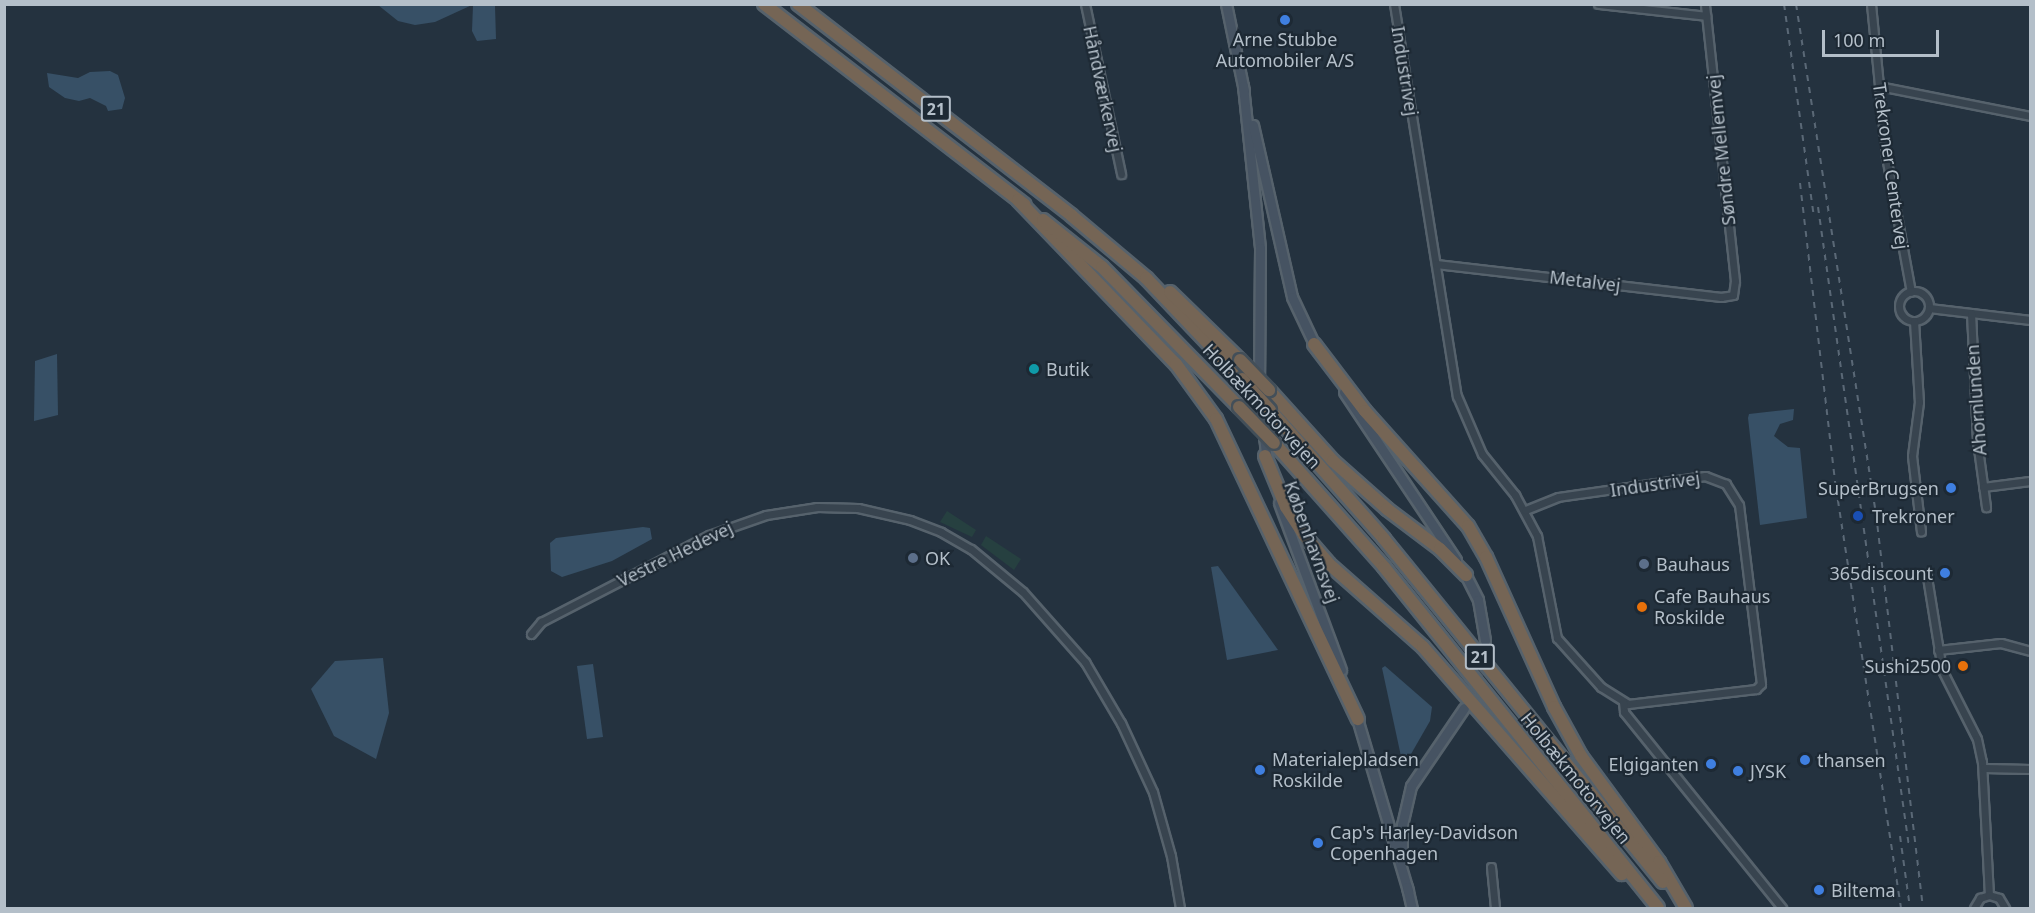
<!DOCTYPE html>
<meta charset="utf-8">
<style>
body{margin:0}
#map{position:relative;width:2035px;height:913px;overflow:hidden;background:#24323f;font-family:"Noto Sans",sans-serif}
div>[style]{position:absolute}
.green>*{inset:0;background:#264040}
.water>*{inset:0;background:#375066}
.secondary-tunnel>*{height:9px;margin-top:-4.5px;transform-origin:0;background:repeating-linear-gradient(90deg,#3a4754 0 9px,transparent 0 13.5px)}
.roads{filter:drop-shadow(2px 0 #56626c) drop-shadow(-2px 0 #56626c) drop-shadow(0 2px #56626c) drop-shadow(0 -2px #56626c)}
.street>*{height:7px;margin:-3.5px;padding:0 3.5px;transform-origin:3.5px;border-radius:3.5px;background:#38444f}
.street>.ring{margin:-3.5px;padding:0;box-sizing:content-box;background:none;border:7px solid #38444f;border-radius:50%}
.secondary>*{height:9px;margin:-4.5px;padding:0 4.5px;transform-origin:4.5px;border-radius:4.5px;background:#465362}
.highway>*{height:12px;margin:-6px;padding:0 6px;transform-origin:6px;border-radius:6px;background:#756555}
.rail>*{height:2px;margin-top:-1px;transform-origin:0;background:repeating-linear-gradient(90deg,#5a6876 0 6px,transparent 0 12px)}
.bridges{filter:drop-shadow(2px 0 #434f59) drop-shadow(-2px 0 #434f59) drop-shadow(0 2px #434f59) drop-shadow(0 -2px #434f59)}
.highway-bridge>*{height:12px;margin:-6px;padding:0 6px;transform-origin:6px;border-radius:6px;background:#756555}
.dots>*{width:16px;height:16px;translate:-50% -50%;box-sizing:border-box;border:3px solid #1d2934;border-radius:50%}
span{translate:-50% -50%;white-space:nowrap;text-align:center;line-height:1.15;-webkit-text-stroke:4.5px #1d2934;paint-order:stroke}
.shield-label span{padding:2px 4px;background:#1d2934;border:2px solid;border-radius:4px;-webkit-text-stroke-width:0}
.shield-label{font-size:16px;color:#b4bfc9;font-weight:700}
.poi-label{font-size:18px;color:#b4bfc9}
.left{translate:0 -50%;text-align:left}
.right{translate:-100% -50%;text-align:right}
.street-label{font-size:18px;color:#b4bfc9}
.frame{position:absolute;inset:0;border:6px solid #b4bfc9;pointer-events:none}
.scale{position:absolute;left:1822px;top:30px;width:117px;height:27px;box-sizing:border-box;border:3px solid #b4bfc9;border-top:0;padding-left:8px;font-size:18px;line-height:21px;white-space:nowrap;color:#b4bfc9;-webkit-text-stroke:4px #1d2934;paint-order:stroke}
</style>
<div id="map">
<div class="green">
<i style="clip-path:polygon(947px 511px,976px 530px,972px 537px,940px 522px)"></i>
<i style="clip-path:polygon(986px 536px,1021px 559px,1014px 570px,981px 545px)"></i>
</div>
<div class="water">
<i style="clip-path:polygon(378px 5px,472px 5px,435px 22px,415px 25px,398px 21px)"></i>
<i style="clip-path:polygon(473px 5px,504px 5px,495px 6px,496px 39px,477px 41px,472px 31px)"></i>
<i style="clip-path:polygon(110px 71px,118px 75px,125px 98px,122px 109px,108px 111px,106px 106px,90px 98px,79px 101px,65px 98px,49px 87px,47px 73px,78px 78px,90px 72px)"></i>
<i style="clip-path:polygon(57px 354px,58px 415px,34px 421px,35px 361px)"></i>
<i style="clip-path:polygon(1794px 409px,1793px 420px,1780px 424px,1774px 436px,1788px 447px,1800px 448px,1807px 518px,1760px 525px,1748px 418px,1749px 414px)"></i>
<i style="clip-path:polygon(643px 527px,650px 528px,652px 539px,612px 561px,562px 577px,551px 571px,550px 543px,556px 538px)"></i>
<i style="clip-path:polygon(1218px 566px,1278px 650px,1227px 660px,1211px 567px)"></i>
<i style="clip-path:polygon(383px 658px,389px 713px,376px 759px,334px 736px,311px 689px,335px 661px)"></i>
<i style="clip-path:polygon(593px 664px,603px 737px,587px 739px,577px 666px)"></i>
<i style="clip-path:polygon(1385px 666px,1432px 707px,1430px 721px,1407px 761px,1402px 761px,1382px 668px)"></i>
</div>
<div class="secondary-tunnel">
<i style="left:1466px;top:703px;width:37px;rotate:-66deg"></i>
<i style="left:1481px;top:669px;width:29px;rotate:-82deg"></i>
</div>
<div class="roads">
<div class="street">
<i style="left:1085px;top:4px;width:174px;rotate:78deg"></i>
<i style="left:1394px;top:4px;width:397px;rotate:80.9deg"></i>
<i style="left:1457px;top:396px;width:63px;rotate:66.7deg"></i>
<i style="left:1482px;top:454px;width:53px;rotate:51.2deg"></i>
<i style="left:1515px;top:495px;width:47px;rotate:61.8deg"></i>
<i style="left:1537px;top:536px;width:104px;rotate:78.9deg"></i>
<i style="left:1557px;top:638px;width:66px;rotate:48.1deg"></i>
<i style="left:1601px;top:687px;width:32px;rotate:32deg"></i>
<i style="left:1628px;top:704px;width:129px;rotate:-6.7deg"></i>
<i style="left:1756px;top:689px;width:7px;rotate:-45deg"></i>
<i style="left:1761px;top:684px;width:180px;rotate:-97deg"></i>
<i style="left:1739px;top:505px;width:25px;rotate:-122deg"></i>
<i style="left:1726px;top:484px;width:22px;rotate:-159deg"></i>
<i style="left:1705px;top:476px;width:148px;rotate:171.9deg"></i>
<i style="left:1558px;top:497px;width:35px;rotate:158deg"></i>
<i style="left:1598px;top:4px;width:109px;rotate:6.3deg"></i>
<i style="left:1871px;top:4px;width:153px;rotate:84.4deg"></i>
<i style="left:1886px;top:156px;width:138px;rotate:79.6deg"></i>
<i style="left:1879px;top:86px;width:154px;rotate:11.2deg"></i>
<i style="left:1436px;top:264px;width:287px;rotate:6.6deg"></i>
<i style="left:1721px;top:297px;width:12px;rotate:-9deg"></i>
<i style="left:1733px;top:295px;width:14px;rotate:-82deg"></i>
<i style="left:1735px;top:281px;width:279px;rotate:-96.2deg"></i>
<i class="ring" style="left:1899px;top:291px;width:23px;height:23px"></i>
<i style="left:1929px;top:308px;width:102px;rotate:6.8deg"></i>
<i style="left:1971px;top:313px;width:128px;rotate:87.3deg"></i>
<i style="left:1977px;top:441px;width:67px;rotate:82.2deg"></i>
<i style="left:1914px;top:321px;width:81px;rotate:86.5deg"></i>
<i style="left:1919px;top:402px;width:54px;rotate:97.4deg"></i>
<i style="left:1912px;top:456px;width:76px;rotate:83.2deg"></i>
<i style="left:1983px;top:487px;width:47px;rotate:-7.3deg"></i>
<i style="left:1927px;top:577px;width:94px;rotate:80.8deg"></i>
<i style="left:1942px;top:670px;width:77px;rotate:63.1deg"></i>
<i style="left:1977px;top:739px;width:24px;rotate:78deg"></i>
<i style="left:1982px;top:762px;width:133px;rotate:87deg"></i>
<i style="left:531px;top:634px;width:16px;rotate:-50deg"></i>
<i style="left:541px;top:622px;width:189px;rotate:-27.4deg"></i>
<i style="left:709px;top:535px;width:60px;rotate:-19.3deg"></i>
<i style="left:766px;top:515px;width:52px;rotate:-8.9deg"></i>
<i style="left:817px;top:507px;width:41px;rotate:1.4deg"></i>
<i style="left:858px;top:508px;width:53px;rotate:13deg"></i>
<i style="left:910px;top:520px;width:33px;rotate:21deg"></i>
<i style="left:941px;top:532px;width:34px;rotate:30deg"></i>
<i style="left:971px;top:549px;width:67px;rotate:39.6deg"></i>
<i style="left:1023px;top:592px;width:94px;rotate:48.5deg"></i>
<i style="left:1085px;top:662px;width:71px;rotate:59.5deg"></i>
<i style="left:1121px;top:723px;width:76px;rotate:65.1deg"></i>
<i style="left:1153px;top:792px;width:66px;rotate:74.3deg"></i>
<i style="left:1171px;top:856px;width:53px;rotate:80.2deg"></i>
<i style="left:1938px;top:650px;width:63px;rotate:-6.3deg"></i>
<i style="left:2001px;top:643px;width:30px;rotate:15deg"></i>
<i style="left:1623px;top:702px;width:10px;rotate:84deg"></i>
<i style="left:1624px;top:712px;width:252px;rotate:51.1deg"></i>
<i style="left:1984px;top:768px;width:46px;rotate:1.2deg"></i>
<i style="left:1491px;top:867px;width:41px;rotate:84.4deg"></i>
<i style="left:1974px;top:908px;width:12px;rotate:-59deg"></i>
<i style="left:1980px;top:898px;width:9px;rotate:-18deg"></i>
<i style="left:1989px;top:895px;width:10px;rotate:17deg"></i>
<i style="left:1999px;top:898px;width:12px;rotate:59deg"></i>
</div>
<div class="secondary">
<i style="left:1226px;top:4px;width:89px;rotate:78.3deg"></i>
<i style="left:1243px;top:86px;width:163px;rotate:84deg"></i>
<i style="left:1260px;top:248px;width:133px;rotate:90.4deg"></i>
<i style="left:1253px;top:125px;width:176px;rotate:77.2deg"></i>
<i style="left:1292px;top:297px;width:59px;rotate:64.7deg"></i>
<i style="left:1344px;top:392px;width:202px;rotate:56.3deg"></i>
<i style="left:1259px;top:395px;width:66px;rotate:83.1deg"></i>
<i style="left:1279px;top:503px;width:178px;rotate:69.6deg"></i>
<i style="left:1464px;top:572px;width:31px;rotate:63deg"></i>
<i style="left:1478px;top:600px;width:41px;rotate:80.1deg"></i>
<i style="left:1356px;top:715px;width:184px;rotate:73.5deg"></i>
<i style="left:1402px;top:856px;width:31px;rotate:-90deg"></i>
<i style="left:1402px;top:825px;width:40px;rotate:-77deg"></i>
<i style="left:1411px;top:786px;width:94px;rotate:-55.8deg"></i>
<i style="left:1407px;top:887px;width:22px;rotate:77deg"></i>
</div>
<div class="highway">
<i style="left:764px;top:4px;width:329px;rotate:37.6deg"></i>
<i style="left:798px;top:4px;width:346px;rotate:37.7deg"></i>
<i style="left:1072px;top:216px;width:97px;rotate:40deg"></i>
<i style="left:1146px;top:278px;width:139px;rotate:46.5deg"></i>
<i style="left:1018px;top:200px;width:228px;rotate:46.1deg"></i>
<i style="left:1176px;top:364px;width:68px;rotate:54deg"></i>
<i style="left:1216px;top:419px;width:332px;rotate:64.7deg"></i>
<i style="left:1043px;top:220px;width:75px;rotate:38.5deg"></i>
<i style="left:1102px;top:267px;width:196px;rotate:45.6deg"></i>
<i style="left:1170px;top:292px;width:98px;rotate:44.2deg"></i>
<i style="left:1314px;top:344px;width:84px;rotate:52.7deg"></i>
<i style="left:1365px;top:411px;width:154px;rotate:48.2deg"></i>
<i style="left:1468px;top:526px;width:36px;rotate:60deg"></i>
<i style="left:1486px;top:557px;width:165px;rotate:65.6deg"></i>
<i style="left:1554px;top:707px;width:56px;rotate:61.1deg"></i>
<i style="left:1581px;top:756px;width:132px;rotate:53.7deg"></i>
<i style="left:1659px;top:862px;width:53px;rotate:59.6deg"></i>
<i style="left:1269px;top:390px;width:96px;rotate:48deg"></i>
<i style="left:1333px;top:461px;width:72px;rotate:41.6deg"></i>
<i style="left:1387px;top:509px;width:66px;rotate:37deg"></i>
<i style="left:1440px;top:549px;width:37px;rotate:45deg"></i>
<i style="left:1270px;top:410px;width:172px;rotate:48.5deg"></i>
<i style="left:1384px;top:539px;width:442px;rotate:50.9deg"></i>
<i style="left:1274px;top:443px;width:166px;rotate:48.4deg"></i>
<i style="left:1384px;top:567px;width:437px;rotate:51.2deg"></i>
<i style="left:1265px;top:456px;width:55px;rotate:67.6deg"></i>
<i style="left:1286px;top:507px;width:33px;rotate:57deg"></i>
<i style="left:1304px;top:535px;width:38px;rotate:49deg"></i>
<i style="left:1329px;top:564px;width:125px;rotate:41.4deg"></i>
<i style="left:1423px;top:647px;width:302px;rotate:48.8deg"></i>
</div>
</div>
<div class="rail">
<i style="left:1784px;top:4px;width:216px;rotate:82deg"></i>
<i style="left:1796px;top:4px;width:516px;rotate:81.09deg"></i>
<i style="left:1876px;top:514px;width:397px;rotate:83.2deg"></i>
<i style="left:1800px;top:183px;width:307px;rotate:83.3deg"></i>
<i style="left:1836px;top:488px;width:425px;rotate:81.2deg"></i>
<i style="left:1818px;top:207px;width:645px;rotate:81.9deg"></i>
<i style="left:1900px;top:836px;width:73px;rotate:82.1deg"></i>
</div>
<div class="bridges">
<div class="highway-bridge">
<i style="left:1240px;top:360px;width:42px;rotate:46deg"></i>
<i style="left:1242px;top:379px;width:42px;rotate:47.9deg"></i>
<i style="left:1239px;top:407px;width:50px;rotate:45.8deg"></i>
</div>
</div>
<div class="dots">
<i style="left:1285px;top:20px;background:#3f7fe0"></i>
<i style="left:1034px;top:369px;background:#0f9aa8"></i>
<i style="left:1951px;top:488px;background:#3f7fe0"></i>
<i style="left:1858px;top:516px;background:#1a4fb4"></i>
<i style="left:913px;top:558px;background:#5c6f8a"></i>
<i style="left:1644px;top:564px;background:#5c6f8a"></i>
<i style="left:1945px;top:573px;background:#3f7fe0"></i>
<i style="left:1642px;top:607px;background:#e8710a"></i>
<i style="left:1963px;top:666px;background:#e8710a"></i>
<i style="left:1805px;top:760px;background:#3f7fe0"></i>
<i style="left:1711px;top:764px;background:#3f7fe0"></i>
<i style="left:1260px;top:770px;background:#3f7fe0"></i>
<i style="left:1738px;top:771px;background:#3f7fe0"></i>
<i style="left:1318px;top:843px;background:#3f7fe0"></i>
<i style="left:1819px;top:890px;background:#3f7fe0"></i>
</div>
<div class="shield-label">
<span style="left:936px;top:109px">21</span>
<span style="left:1480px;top:657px">21</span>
</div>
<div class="poi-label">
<span style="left:1285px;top:50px">Arne Stubbe<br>Automobiler A/S</span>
<span class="left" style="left:1046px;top:369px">Butik</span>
<span class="right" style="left:1939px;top:488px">SuperBrugsen</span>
<span class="left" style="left:1872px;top:516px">Trekroner</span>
<span class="left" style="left:925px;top:558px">OK</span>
<span class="left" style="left:1656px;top:564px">Bauhaus</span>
<span class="right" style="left:1933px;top:573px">365discount</span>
<span class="left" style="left:1654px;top:607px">Cafe Bauhaus<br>Roskilde</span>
<span class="right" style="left:1951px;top:666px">Sushi2500</span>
<span class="left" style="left:1272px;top:770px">Materialepladsen<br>Roskilde</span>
<span class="left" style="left:1817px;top:760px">thansen</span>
<span class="right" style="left:1699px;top:764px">Elgiganten</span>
<span class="left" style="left:1750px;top:771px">JYSK</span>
<span class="left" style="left:1330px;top:843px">Cap's Harley-Davidson<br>Copenhagen</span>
<span class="left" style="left:1831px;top:890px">Biltema</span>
</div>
<div class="street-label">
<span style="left:1405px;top:71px;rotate:81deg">Industrivej</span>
<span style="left:1103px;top:89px;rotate:78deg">Håndværkervej</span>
<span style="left:1721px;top:150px;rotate:-96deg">Søndre Mellemvej</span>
<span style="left:1891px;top:166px;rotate:82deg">Trekroner Centervej</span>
<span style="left:1585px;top:281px;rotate:7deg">Metalvej</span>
<span style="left:1976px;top:400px;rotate:-94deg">Ahornlunden</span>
<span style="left:1262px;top:406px;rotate:47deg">Holbækmotorvejen</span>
<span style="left:1655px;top:484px;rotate:-8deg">Industrivej</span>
<span style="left:1312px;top:542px;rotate:70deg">Københavnsvej</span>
<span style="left:675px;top:554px;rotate:-26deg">Vestre Hedevej</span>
<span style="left:1576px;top:778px;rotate:51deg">Holbækmotorvejen</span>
</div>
<div class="frame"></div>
<div class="scale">100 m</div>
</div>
